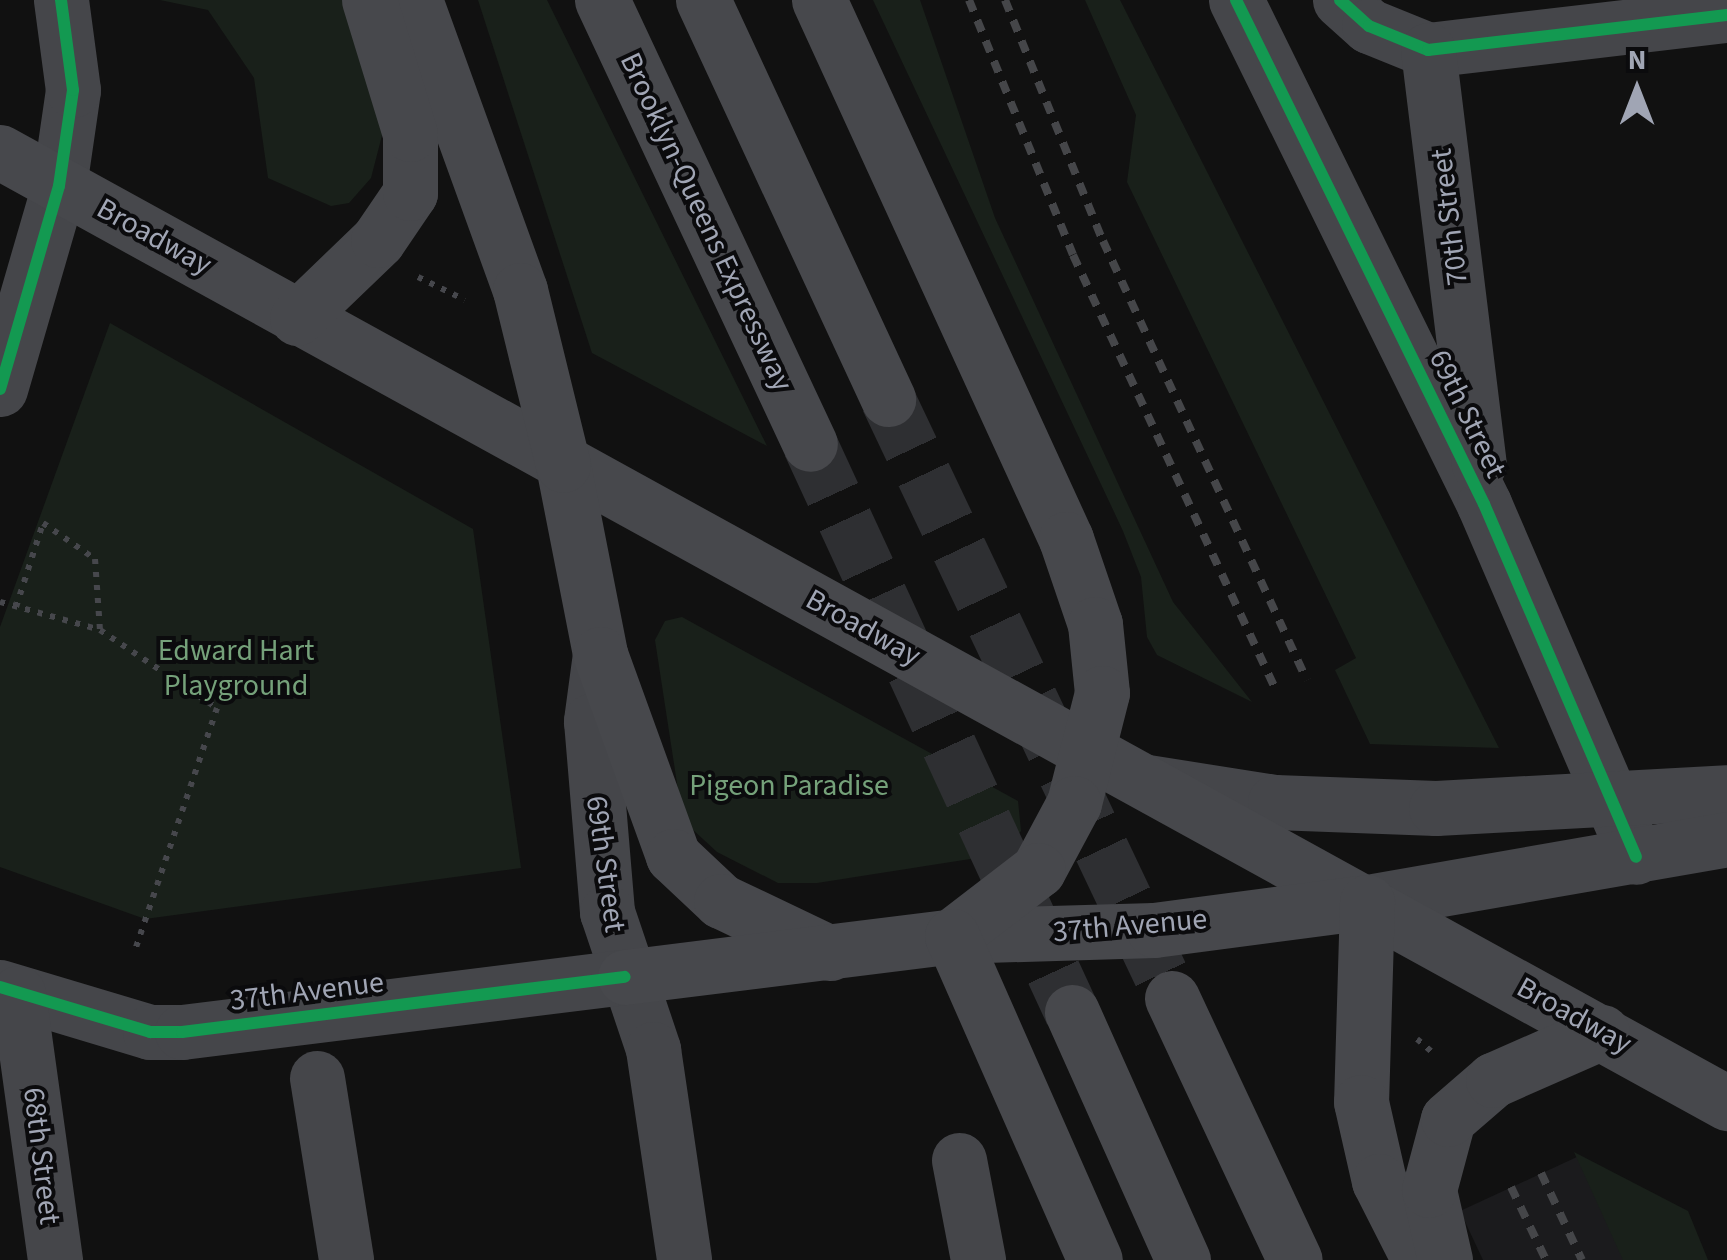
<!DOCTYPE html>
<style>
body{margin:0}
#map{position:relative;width:1727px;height:1260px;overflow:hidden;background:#111;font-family:"Source Sans 3",sans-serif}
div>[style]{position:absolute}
.built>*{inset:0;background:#1b1b1d}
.green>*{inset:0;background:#19201a}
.highway-tunnel>*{height:55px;margin-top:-27.5px;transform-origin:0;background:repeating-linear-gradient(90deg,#2e2f32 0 55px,transparent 0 83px)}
.path>*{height:6px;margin-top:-3px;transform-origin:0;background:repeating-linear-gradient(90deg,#46474c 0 5px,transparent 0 13px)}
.minor>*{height:55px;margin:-27.5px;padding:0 27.5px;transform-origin:27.5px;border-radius:27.5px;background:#45464a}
.major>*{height:55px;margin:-27.5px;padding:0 27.5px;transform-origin:27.5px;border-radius:27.5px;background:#47484c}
.highway>*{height:55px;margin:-27.5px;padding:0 27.5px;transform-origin:27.5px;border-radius:27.5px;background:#47484c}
.rail>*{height:8px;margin-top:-4px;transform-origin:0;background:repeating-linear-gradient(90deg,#454649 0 12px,transparent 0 22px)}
.cycleway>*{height:12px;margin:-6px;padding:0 6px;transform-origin:6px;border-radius:6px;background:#139951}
span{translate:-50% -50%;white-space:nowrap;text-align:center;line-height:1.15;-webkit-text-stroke:8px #0b0b0d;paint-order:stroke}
.street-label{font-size:30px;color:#a0a5b4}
.park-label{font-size:30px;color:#75a17a}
.north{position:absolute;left:1587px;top:40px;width:100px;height:100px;-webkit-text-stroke:8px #0b0b0d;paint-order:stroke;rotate:0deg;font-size:28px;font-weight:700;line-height:40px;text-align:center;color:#a0a5b4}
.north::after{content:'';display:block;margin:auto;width:35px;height:45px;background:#a0a5b4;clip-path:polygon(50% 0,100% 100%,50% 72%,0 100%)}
</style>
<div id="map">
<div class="built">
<i style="clip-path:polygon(1579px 1156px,1706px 1260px,1483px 1260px,1460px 1211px)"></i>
</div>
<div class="green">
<i style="clip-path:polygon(160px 0,349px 0,387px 116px,371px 178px,349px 203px,331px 206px,268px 178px,254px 78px,208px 10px)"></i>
<i style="clip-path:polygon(478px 0,547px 0,767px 446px,592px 353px)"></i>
<i style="clip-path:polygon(873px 0,920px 0,995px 218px,1173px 602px,1252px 702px,1157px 655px,1147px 637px,1141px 577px,1123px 531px)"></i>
<i style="clip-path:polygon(1085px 0,1120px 0,1499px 748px,1370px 744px,1335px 670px,1356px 658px,1127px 182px,1136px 115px)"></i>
<i style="clip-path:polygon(110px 323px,473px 529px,521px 868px,145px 919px,0 867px,0 627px)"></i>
<i style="clip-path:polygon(682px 617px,1018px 801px,1021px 831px,1002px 854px,817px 883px,778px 883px,717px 852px,691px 828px,679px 796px,655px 640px,665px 621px)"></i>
<i style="clip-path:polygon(1574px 1152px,1688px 1211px,1708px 1260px,1623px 1260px)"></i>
</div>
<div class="highway-tunnel">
<i style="left:888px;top:399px;width:663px;rotate:64.63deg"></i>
<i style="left:810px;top:444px;width:626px;rotate:65.24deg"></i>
</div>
<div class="path">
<i style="left:418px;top:277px;width:52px;rotate:26.1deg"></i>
<i style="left:0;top:602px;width:104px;rotate:15.6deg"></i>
<i style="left:100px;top:630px;width:141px;rotate:33.7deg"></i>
<i style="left:217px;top:708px;width:259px;rotate:108.7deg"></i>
<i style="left:16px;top:607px;width:88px;rotate:-72.2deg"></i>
<i style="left:43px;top:523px;width:63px;rotate:34.7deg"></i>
<i style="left:95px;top:559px;width:71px;rotate:86deg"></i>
<i style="left:1417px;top:1039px;width:21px;rotate:41deg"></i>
</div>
<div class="minor">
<i style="left:1236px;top:0;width:562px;rotate:63.8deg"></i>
<i style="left:1484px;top:504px;width:384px;rotate:66.7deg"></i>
<i style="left:1340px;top:0;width:39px;rotate:42deg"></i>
<i style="left:1369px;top:26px;width:64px;rotate:22.1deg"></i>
<i style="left:1428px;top:50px;width:301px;rotate:-6.7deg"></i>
<i style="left:1428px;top:50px;width:417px;rotate:83deg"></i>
<i style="left:0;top:389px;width:211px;rotate:-73.8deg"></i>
<i style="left:59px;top:186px;width:97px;rotate:-81.7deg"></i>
<i style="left:73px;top:90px;width:91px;rotate:-97.6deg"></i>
<i style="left:600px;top:654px;width:68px;rotate:97.7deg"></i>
<i style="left:591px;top:721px;width:192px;rotate:85.2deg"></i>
<i style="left:607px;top:912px;width:145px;rotate:71.4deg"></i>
<i style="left:653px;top:1049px;width:213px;rotate:81.6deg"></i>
<i style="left:1147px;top:782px;width:130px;rotate:8.9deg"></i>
<i style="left:1275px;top:802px;width:161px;rotate:2.1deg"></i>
<i style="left:1436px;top:808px;width:291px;rotate:-3.1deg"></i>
<i style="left:1367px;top:902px;width:365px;rotate:-9.9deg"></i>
<i style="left:0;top:987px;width:157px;rotate:16.7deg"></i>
<i style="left:150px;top:1032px;width:32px"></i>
<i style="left:182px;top:1032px;width:446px;rotate:-7.1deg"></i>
<i style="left:18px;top:993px;width:270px;rotate:82.1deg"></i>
<i style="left:317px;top:1078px;width:184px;rotate:80.9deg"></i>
<i style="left:959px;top:1160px;width:102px;rotate:79.2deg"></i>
</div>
<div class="major">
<i style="left:0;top:152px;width:1972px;rotate:28.84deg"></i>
<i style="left:563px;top:465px;width:193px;rotate:78.9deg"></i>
<i style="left:600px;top:654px;width:215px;rotate:70.1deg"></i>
<i style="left:673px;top:856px;width:66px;rotate:43.2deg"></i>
<i style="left:721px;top:901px;width:121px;rotate:25.5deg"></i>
<i style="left:625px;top:977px;width:330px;rotate:-7.1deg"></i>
<i style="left:952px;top:936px;width:202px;rotate:-1.7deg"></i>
<i style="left:1154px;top:930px;width:215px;rotate:-7.5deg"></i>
</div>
<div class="highway">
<i style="left:415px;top:0;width:308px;rotate:70.1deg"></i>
<i style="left:520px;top:290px;width:180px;rotate:76.2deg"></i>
<i style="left:602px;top:0;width:490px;rotate:64.9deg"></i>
<i style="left:703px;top:0;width:440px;rotate:65.1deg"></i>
<i style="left:819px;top:0;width:593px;rotate:65.38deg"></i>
<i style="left:1066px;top:539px;width:90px;rotate:71.2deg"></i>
<i style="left:1095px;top:624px;width:69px;rotate:84.2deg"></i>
<i style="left:1102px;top:693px;width:114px;rotate:104.3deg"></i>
<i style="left:1074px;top:803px;width:76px;rotate:118.2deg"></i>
<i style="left:1038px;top:870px;width:108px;rotate:142.5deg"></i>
<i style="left:952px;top:936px;width:354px;rotate:66.2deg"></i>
<i style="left:297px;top:318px;width:112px;rotate:-43.9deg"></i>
<i style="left:378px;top:240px;width:57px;rotate:-55.8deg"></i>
<i style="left:410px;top:193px;width:59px;rotate:-90deg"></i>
<i style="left:410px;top:134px;width:140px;rotate:-107deg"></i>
<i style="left:1367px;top:902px;width:200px;rotate:91.7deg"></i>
<i style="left:1361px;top:1102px;width:81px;rotate:77.2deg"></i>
<i style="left:1379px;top:1181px;width:89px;rotate:63.1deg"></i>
<i style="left:1172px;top:998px;width:289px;rotate:64.9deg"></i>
<i style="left:1072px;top:1012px;width:272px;rotate:65.9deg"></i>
<i style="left:1445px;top:1260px;width:72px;rotate:-102.9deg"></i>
<i style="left:1429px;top:1190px;width:73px;rotate:-75deg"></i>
<i style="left:1448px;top:1119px;width:60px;rotate:-40.9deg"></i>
<i style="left:1493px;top:1080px;width:119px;rotate:-23.8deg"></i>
</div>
<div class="rail">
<i style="left:969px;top:0;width:275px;rotate:67.8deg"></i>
<i style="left:1073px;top:255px;width:483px;rotate:65deg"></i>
<i style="left:1005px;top:0;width:260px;rotate:67.9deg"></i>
<i style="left:1103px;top:241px;width:484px;rotate:65.1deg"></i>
<i style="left:1541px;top:1173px;width:96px;rotate:64.8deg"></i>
<i style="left:1511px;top:1187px;width:81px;rotate:64.4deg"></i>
</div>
<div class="cycleway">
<i style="left:1236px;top:0;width:562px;rotate:63.8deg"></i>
<i style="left:1484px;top:504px;width:384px;rotate:66.7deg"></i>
<i style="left:1340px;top:0;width:39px;rotate:42deg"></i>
<i style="left:1369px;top:26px;width:64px;rotate:22.1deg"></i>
<i style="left:1428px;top:50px;width:301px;rotate:-6.7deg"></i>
<i style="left:0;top:389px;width:211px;rotate:-73.8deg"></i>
<i style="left:59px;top:186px;width:97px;rotate:-81.7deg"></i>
<i style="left:73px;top:90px;width:91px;rotate:-97.6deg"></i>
<i style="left:0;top:987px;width:157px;rotate:16.7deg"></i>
<i style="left:150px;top:1032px;width:32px"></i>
<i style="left:182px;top:1032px;width:446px;rotate:-7.1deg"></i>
</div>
<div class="street-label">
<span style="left:1450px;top:217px;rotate:-97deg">70th Street</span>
<span style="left:706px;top:222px;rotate:65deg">Brooklyn-Queens Expressway</span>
<span style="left:154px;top:237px;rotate:29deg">Broadway</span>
<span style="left:1467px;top:414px;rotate:64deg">69th Street</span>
<span style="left:863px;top:628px;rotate:29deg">Broadway</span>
<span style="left:605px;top:864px;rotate:82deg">69th Street</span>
<span style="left:1130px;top:926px;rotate:-5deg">37th Avenue</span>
<span style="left:307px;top:992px;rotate:-7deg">37th Avenue</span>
<span style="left:1574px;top:1016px;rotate:29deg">Broadway</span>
<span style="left:41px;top:1156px;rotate:83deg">68th Street</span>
</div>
<div class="park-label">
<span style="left:236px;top:668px">Edward Hart<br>Playground</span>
<span style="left:789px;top:786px">Pigeon Paradise</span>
</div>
<div class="north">N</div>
</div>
